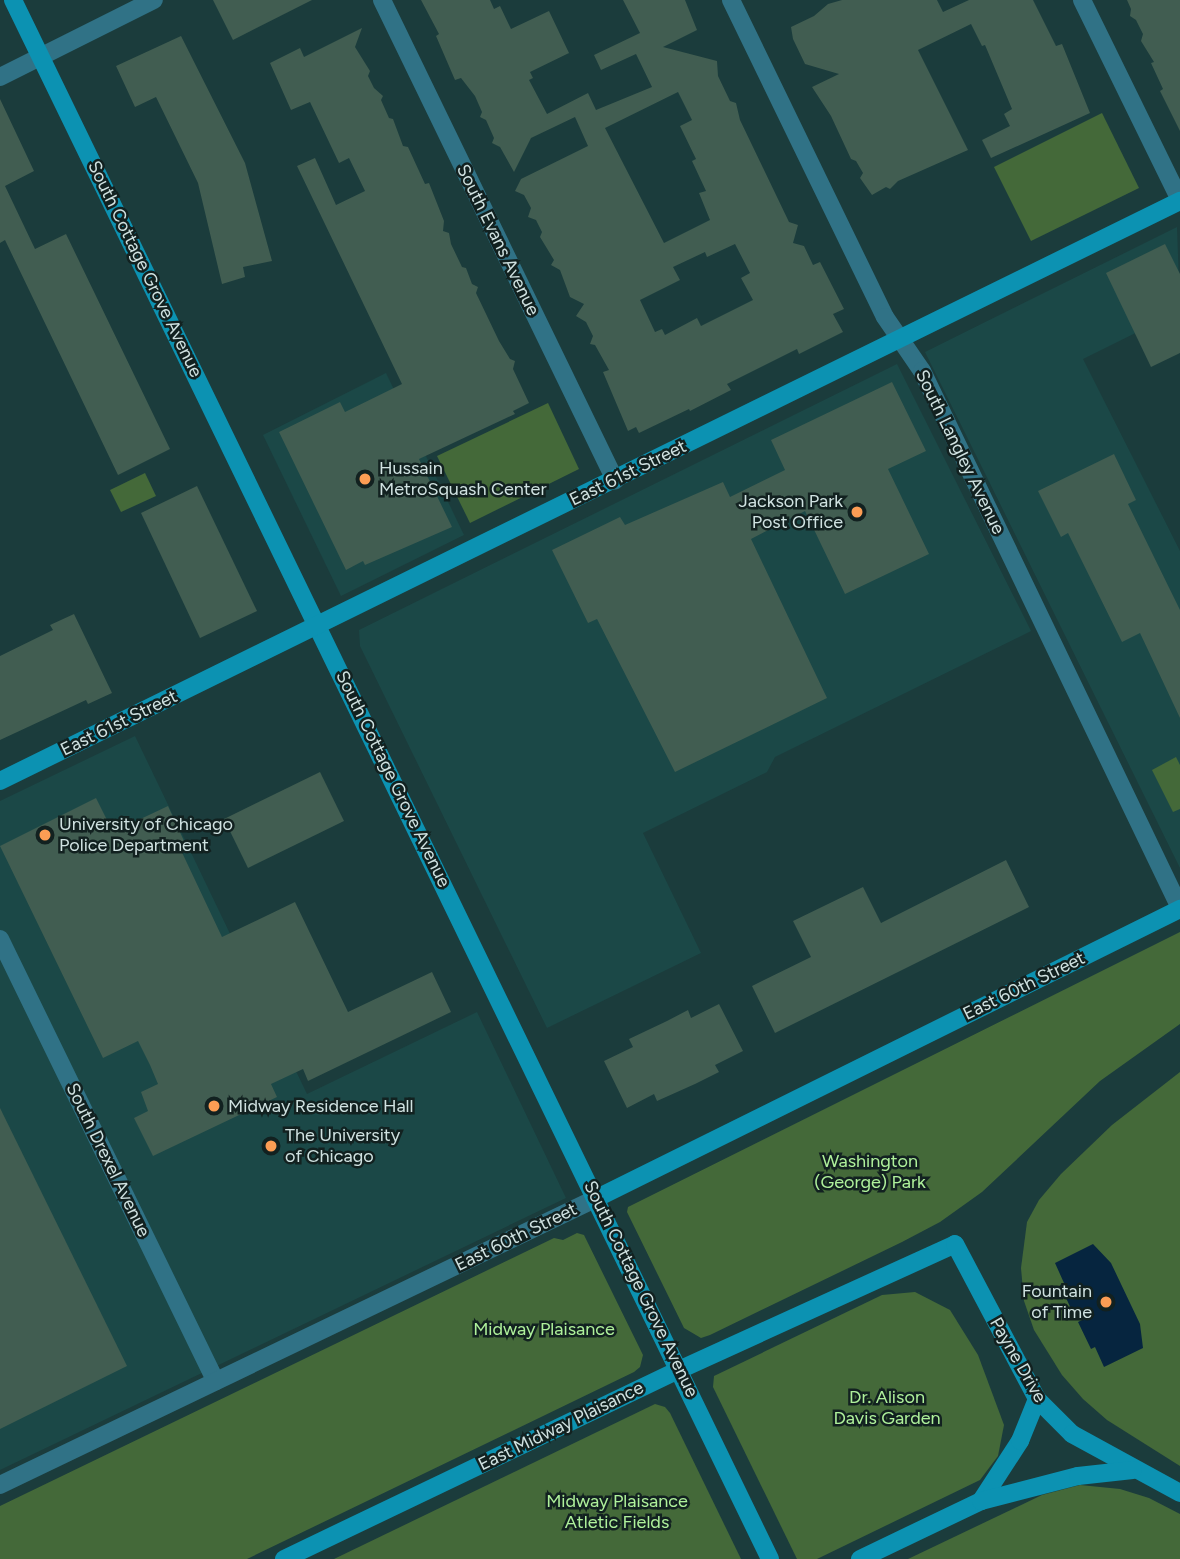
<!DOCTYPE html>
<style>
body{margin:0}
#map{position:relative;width:1180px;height:1559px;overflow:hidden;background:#1b3c3c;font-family:Figtree,sans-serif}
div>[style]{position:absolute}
.built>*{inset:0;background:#1b4847}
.green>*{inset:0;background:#446939}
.water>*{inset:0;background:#06253f}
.building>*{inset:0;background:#415d51}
.street>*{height:18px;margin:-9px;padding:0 9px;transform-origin:9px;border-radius:9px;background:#307286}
.secondary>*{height:18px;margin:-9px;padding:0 9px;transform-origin:9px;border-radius:9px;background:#0c92b2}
.dots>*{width:19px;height:19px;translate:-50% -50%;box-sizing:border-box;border:4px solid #122120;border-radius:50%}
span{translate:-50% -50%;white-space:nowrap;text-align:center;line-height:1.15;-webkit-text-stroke:5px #122120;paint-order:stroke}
.street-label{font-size:18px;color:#d0e2e1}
.poi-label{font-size:18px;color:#d0e2e1}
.left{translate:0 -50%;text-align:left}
.right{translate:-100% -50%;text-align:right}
.park-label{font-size:18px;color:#aff19b}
</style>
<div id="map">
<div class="built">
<i style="clip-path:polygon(1177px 227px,1180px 311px,1083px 359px,1180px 551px,1180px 868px,925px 352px)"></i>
<i style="clip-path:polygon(897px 364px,1031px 631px,775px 757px,767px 772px,643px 833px,701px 953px,547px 1028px,360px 646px,359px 630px)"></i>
<i style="clip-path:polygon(386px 373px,464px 535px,341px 596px,263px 435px)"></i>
<i style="clip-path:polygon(135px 736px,307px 1094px,477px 1012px,566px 1198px,0 1470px,0 801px)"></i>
</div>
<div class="green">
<i style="clip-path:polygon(1102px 113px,1139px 188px,1031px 241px,994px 167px)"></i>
<i style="clip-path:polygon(548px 403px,579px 469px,470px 523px,437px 456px)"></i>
<i style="clip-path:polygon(145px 473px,156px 496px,121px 512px,110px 490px)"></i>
<i style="clip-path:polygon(1176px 757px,1180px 765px,1180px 809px,1173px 812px,1152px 770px)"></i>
<i style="clip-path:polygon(1180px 932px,1180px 1024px,1100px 1081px,982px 1192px,940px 1222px,902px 1242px,710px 1335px,701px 1338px,684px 1328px,627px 1212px,628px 1207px)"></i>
<i style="clip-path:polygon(1180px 1072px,1180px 1466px,1107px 1420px,1083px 1399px,1062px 1375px,1034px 1330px,1024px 1301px,1021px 1268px,1027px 1222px,1039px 1200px,1061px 1174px,1112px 1125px)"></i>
<i style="clip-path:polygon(577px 1233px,584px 1235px,643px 1355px,640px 1367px,634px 1372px,247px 1559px,0 1559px,0 1506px,554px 1238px,563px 1240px)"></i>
<i style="clip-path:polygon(915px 1292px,950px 1310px,978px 1355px,1004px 1425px,998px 1456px,980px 1480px,817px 1559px,797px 1559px,713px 1387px,714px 1376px,882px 1295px)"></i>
<i style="clip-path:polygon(655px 1404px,665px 1407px,670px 1413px,741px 1559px,334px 1559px)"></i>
<i style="clip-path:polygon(1080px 1485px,1120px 1489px,1149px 1498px,1180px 1514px,1180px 1559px,908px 1559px,1042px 1495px)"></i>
</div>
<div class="water">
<i style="clip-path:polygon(1093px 1244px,1111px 1263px,1140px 1324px,1143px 1348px,1104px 1367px,1095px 1347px,1091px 1349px,1078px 1322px,1084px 1319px,1080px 1310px,1073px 1313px,1060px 1285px,1064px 1283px,1055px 1263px)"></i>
</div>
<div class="building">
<i style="clip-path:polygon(213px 0,312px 0,233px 40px)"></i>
<i style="clip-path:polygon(evenodd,421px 0,490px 0,494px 9px,500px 6px,511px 29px,549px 11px,569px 53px,530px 72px,533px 78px,529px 80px,547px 114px,588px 93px,596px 110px,652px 87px,636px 54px,601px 70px,594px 55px,640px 33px,623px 0,685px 0,697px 30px,663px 47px,717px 61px,718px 76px,730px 101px,736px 103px,740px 120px,789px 222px,798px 225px,793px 243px,804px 246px,813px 265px,820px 262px,844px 309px,833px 314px,843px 332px,799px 354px,797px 349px,727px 384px,731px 390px,690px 411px,689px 409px,639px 433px,636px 427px,628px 431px,603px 372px,609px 370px,595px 345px,590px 344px,593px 336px,586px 322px,576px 316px,584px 304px,570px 297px,560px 270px,551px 265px,554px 260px,540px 237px,542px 232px,536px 220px,528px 217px,531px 208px,524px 195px,515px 191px,521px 179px,588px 146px,575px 117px,531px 138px,514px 172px,500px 147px,492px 143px,494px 138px,486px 120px,480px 117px,482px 112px,475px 96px,461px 78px,455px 80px,436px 36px,439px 34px,421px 0,678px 92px,692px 120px,680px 126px,696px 159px,692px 161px,706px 191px,699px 193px,710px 220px,664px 243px,605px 128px,678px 92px,421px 0,735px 244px,750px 273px,741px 278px,753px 300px,701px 326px,697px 318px,665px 335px,662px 329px,655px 332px,640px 300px,680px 280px,673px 267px,705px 252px,707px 257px,735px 244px)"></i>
<i style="clip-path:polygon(842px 0,937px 0,943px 12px,969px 0,1033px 0,1056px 46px,1062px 44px,1090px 113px,991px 158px,982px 140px,1010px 126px,1004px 114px,1012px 109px,985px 45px,982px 46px,971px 24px,918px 50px,968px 150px,898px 181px,890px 189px,886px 187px,872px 195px,860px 178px,863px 173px,856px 161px,851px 159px,831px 116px,812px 87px,839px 74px,805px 64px,793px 39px,791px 27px,814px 16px,828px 4px)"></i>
<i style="clip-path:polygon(1127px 0,1180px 0,1180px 131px,1160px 91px,1163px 89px,1151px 63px,1154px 62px,1141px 41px,1143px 34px,1136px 20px,1130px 16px,1131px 9px)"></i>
<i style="clip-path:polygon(362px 28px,355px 47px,370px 71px,368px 76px,374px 88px,383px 96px,381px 100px,389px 118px,393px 119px,403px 146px,408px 147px,425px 184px,429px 183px,444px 221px,443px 231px,449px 233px,451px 244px,462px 267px,466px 268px,472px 284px,478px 287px,476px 293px,499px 341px,510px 359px,515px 361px,513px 369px,529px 403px,513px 411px,515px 414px,419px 459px,452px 527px,365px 565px,363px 561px,346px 570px,279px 432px,340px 402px,345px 412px,402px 384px,297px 166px,315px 158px,336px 205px,365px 191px,349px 158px,339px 163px,310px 102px,291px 110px,270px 63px,300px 48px,304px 57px)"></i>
<i style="clip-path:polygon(181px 36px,245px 163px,272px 261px,243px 267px,245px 277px,222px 284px,198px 183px,156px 97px,135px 107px,116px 66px)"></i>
<i style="clip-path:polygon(0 99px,34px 171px,5px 186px,35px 249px,66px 234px,170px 449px,118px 475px,5px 240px,0 243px)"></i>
<i style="clip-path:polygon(1165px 244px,1180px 274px,1180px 353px,1151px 367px,1106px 273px)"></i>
<i style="clip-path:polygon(892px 382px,926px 451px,888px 469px,929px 554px,845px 594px,805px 511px,751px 539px,827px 698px,675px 772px,597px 619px,588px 623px,552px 550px,620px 517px,625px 525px,723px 482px,730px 497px,785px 470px,771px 440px)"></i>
<i style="clip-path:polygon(1114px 454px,1136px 500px,1128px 504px,1180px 610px,1180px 718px,1140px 633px,1122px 642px,1068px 533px,1061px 537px,1038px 491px)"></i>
<i style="clip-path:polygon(197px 486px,257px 611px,200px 638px,141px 513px)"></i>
<i style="clip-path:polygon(74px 614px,112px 693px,88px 704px,86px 700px,0 740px,0 656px,53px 630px,50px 625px)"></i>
<i style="clip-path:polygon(320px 772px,344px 821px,248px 868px,224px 819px)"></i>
<i style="clip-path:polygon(96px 798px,113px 832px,168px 806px,184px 841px,178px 844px,222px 937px,295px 902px,348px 1012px,432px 972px,451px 1012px,308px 1081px,303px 1069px,271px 1084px,277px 1097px,153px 1156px,134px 1118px,148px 1111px,141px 1092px,158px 1084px,150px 1065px,138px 1041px,103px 1058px,0 846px)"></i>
<i style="clip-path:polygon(1006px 860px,1029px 907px,775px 1033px,752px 986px,811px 957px,793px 921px,863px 887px,881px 923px)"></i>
<i style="clip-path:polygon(719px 1004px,743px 1051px,715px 1065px,719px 1072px,695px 1084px,657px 1101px,654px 1094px,627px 1108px,604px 1061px,633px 1047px,629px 1039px,667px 1021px,688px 1010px,691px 1018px)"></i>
<i style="clip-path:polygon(0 1108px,127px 1366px,0 1429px)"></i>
</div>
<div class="street">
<i style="left:382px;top:0;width:534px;rotate:64.11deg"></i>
<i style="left:731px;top:0;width:352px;rotate:64.1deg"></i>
<i style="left:885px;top:317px;width:65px;rotate:55.6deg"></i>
<i style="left:922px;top:371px;width:596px;rotate:64.34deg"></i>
<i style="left:1082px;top:0;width:223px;rotate:63.9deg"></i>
<i style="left:0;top:77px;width:172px;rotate:-26.6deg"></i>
<i style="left:0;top:939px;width:492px;rotate:64deg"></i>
<i style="left:0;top:1485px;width:662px;rotate:-25.68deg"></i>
</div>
<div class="secondary">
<i style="left:13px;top:0;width:1733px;rotate:64.1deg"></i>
<i style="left:0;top:781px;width:1315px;rotate:-26.18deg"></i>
<i style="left:597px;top:1198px;width:651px;rotate:-26.37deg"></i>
<i style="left:981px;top:1501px;width:72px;rotate:-57deg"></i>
<i style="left:1020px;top:1441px;width:45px;rotate:-68deg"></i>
<i style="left:284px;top:1559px;width:438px;rotate:-25.6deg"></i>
<i style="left:679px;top:1370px;width:303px;rotate:-24.5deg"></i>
<i style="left:955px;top:1244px;width:175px;rotate:62.1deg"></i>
<i style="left:1037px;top:1399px;width:49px;rotate:45deg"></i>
<i style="left:1072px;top:1434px;width:123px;rotate:28.6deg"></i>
<i style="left:860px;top:1559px;width:134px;rotate:-25.6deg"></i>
<i style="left:981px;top:1501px;width:100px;rotate:-14.5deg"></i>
<i style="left:1078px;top:1476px;width:55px;rotate:-6.2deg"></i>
</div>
<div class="dots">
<i style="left:365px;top:479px;background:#fc9d54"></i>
<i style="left:857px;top:512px;background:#fc9d54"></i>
<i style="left:45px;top:835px;background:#fc9d54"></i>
<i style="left:214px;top:1106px;background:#fc9d54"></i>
<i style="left:271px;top:1146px;background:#fc9d54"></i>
<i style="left:1106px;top:1302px;background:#fc9d54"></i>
</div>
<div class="street-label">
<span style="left:498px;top:240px;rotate:64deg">South Evans Avenue</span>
<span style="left:145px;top:269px;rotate:64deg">South Cottage Grove Avenue</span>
<span style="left:960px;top:452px;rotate:64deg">South Langley Avenue</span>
<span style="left:628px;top:473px;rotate:-26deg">East 61st Street</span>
<span style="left:119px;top:723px;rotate:-26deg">East 61st Street</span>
<span style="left:393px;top:779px;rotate:64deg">South Cottage Grove Avenue</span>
<span style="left:1024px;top:986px;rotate:-26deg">East 60th Street</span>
<span style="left:108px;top:1160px;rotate:64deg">South Drexel Avenue</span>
<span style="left:516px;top:1237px;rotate:-26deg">East 60th Street</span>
<span style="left:641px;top:1289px;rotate:64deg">South Cottage Grove Avenue</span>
<span style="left:1018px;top:1360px;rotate:60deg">Payne Drive</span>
<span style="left:561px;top:1426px;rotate:-26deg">East Midway Plaisance</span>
</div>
<div class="poi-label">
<span class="left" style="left:379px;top:479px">Hussain<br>MetroSquash Center</span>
<span class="right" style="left:843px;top:512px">Jackson Park<br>Post Office</span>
<span class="left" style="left:59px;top:835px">University of Chicago<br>Police Department</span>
<span class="left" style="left:228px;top:1106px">Midway Residence Hall</span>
<span class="left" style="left:285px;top:1146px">The University<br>of Chicago</span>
<span class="right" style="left:1092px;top:1302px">Fountain<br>of Time</span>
</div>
<div class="park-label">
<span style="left:870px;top:1172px">Washington<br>(George) Park</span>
<span style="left:544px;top:1329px">Midway Plaisance</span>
<span style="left:887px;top:1408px">Dr. Alison<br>Davis Garden</span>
<span style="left:617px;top:1512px">Midway Plaisance<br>Atletic Fields</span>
</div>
</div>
